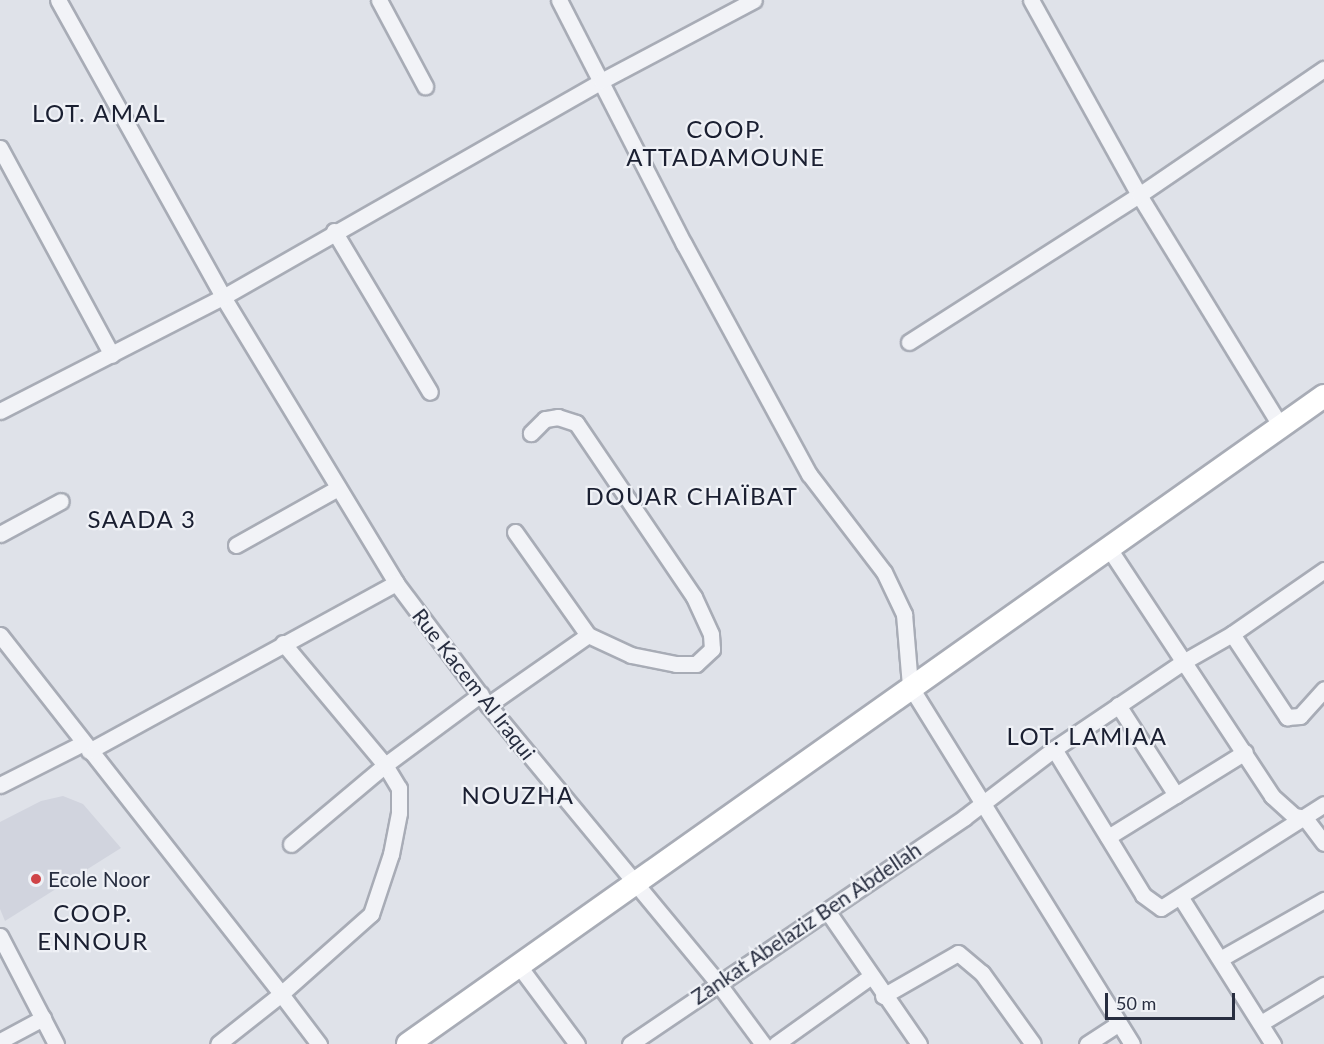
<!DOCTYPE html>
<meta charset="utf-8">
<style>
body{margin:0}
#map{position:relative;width:1324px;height:1044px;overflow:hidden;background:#dfe2e9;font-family:Lato,sans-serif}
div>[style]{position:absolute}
.built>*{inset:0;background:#d1d4de}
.roads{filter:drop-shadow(2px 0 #a8acb6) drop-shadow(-2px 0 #a8acb6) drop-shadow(0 2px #a8acb6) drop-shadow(0 -2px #a8acb6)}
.street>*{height:15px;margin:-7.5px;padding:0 7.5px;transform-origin:7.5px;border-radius:7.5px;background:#f2f3f7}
.secondary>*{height:22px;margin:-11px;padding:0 11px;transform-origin:11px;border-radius:11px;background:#fff}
.dots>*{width:16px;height:16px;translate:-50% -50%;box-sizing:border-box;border:3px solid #eff1f6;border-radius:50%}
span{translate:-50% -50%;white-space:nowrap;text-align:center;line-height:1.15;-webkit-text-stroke:4.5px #eff1f6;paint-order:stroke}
.street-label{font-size:21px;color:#282e40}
.poi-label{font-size:21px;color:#282e40}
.left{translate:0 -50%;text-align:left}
.quarter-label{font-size:24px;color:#1a1f31;letter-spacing:1.5px}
.scale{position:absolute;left:1105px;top:993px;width:130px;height:27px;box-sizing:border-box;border:3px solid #282e40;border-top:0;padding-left:8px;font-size:18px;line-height:21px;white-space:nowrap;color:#282e40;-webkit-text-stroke:4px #eff1f6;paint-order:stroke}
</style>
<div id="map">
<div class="built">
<i style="clip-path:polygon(63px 796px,83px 804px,121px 848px,5px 921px,0 909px,0 822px,41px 801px)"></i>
</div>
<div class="roads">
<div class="street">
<i style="left:58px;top:0;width:340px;rotate:60.9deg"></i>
<i style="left:223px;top:297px;width:334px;rotate:58.8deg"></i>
<i style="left:396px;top:583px;width:153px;rotate:53deg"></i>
<i style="left:488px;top:705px;width:361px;rotate:50.4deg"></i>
<i style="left:718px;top:983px;width:76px;rotate:53.6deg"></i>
<i style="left:379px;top:0;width:98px;rotate:61.9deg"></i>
<i style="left:559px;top:0;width:274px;rotate:62.9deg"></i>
<i style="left:684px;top:244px;width:262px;rotate:61.5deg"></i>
<i style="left:809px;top:474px;width:123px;rotate:52.6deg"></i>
<i style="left:884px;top:572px;width:47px;rotate:64.5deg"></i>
<i style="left:904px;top:614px;width:72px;rotate:85.2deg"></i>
<i style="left:910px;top:686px;width:421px;rotate:58.2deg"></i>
<i style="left:1031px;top:0;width:223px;rotate:61deg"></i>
<i style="left:1139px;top:195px;width:272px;rotate:58.5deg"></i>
<i style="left:0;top:148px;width:235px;rotate:61.6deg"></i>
<i style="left:334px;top:231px;width:187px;rotate:59.2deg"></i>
<i style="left:909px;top:342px;width:273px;rotate:-32.6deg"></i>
<i style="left:1139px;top:195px;width:224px;rotate:-34.3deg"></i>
<i style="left:0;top:411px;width:250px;rotate:-27.1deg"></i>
<i style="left:223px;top:297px;width:435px;rotate:-29.7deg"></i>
<i style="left:601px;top:81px;width:173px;rotate:-27.9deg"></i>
<i style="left:515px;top:532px;width:126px;rotate:54.7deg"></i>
<i style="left:0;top:534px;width:69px;rotate:-28.4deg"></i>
<i style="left:236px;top:545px;width:117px;rotate:-29.2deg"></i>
<i style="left:1108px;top:547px;width:298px;rotate:56.6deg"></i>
<i style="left:1272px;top:796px;width:30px;rotate:42deg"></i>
<i style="left:1294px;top:816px;width:11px;rotate:10deg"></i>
<i style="left:1305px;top:818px;width:31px;rotate:53deg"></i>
<i style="left:1232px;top:634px;width:100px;rotate:56.5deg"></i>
<i style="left:1287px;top:717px;width:13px;rotate:-4deg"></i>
<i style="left:1300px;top:716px;width:36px;rotate:-48deg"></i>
<i style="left:0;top:635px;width:456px;rotate:51.9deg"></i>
<i style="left:281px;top:994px;width:80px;rotate:141.6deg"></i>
<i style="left:283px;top:643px;width:159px;rotate:50.1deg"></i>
<i style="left:385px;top:765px;width:27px;rotate:59deg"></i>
<i style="left:399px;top:788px;width:25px;rotate:90deg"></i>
<i style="left:399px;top:813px;width:42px;rotate:101deg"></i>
<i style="left:391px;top:854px;width:63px;rotate:108.4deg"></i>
<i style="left:371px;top:914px;width:120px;rotate:138.4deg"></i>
<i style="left:281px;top:994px;width:63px;rotate:52.8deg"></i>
<i style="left:488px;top:705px;width:122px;rotate:-35deg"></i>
<i style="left:588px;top:635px;width:47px;rotate:24.9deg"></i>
<i style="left:631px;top:655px;width:46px;rotate:11.3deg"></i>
<i style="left:676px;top:664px;width:20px"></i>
<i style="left:696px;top:664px;width:22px;rotate:-43deg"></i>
<i style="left:712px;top:649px;width:15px;rotate:-94deg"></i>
<i style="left:711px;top:634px;width:41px;rotate:-114.7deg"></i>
<i style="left:694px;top:597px;width:210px;rotate:-124.1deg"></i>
<i style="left:576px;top:423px;width:19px;rotate:-162deg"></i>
<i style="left:558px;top:417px;width:13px;rotate:171deg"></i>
<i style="left:545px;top:419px;width:20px;rotate:135deg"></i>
<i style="left:1118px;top:705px;width:107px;rotate:57.2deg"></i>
<i style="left:1054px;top:749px;width:171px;rotate:58.6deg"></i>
<i style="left:1143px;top:895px;width:22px;rotate:36deg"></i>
<i style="left:1161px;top:908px;width:193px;rotate:-32.5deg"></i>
<i style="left:89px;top:751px;width:350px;rotate:-28.7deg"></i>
<i style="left:0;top:785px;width:93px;rotate:-26.8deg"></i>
<i style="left:1108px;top:837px;width:161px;rotate:-31.8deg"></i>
<i style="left:291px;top:844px;width:123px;rotate:-40deg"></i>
<i style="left:385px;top:765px;width:119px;rotate:-36.5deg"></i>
<i style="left:1181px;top:898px;width:173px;rotate:57.8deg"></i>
<i style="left:828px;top:912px;width:160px;rotate:55.4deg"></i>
<i style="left:0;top:936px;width:122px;rotate:62.6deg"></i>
<i style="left:1220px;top:959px;width:120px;rotate:-29.6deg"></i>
<i style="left:519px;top:966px;width:97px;rotate:53.4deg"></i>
<i style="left:883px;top:996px;width:86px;rotate:-29.8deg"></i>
<i style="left:958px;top:953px;width:31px;rotate:40deg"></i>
<i style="left:982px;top:973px;width:87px;rotate:54.3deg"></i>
<i style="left:1261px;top:1023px;width:74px;rotate:-31.1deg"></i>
<i style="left:0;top:1041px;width:49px;rotate:-28.1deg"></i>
<i style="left:630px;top:1044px;width:405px;rotate:-34.1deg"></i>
<i style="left:965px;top:817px;width:112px;rotate:-37.4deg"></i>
<i style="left:1054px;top:749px;width:156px;rotate:-34deg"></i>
<i style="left:1183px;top:662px;width:56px;rotate:-29.7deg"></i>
<i style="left:1232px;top:634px;width:112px;rotate:-34.8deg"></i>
<i style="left:776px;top:1044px;width:115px;rotate:-35.5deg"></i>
<i style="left:1087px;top:1044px;width:38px;rotate:-33deg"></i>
</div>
<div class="secondary">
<i style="left:408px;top:1044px;width:1122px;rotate:-35.28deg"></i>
</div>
</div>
<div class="dots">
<i style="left:36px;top:879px;background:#cf4347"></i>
</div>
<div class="street-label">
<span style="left:474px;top:684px;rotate:52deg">Rue Kacem Al Iraqui</span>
<span style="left:806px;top:923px;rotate:-34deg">Zankat Abelaziz Ben Abdellah</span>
</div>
<div class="poi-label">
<span class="left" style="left:48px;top:879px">Ecole Noor</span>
</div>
<div class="quarter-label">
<span style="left:99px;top:113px">LOT. AMAL</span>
<span style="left:726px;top:143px">COOP.<br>ATTADAMOUNE</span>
<span style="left:692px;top:496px">DOUAR CHAÏBAT</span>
<span style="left:142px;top:519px">SAADA 3</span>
<span style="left:1087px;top:736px">LOT. LAMIAA</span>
<span style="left:518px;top:795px">NOUZHA</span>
<span style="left:93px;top:927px">COOP.<br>ENNOUR</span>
</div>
<div class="scale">50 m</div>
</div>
